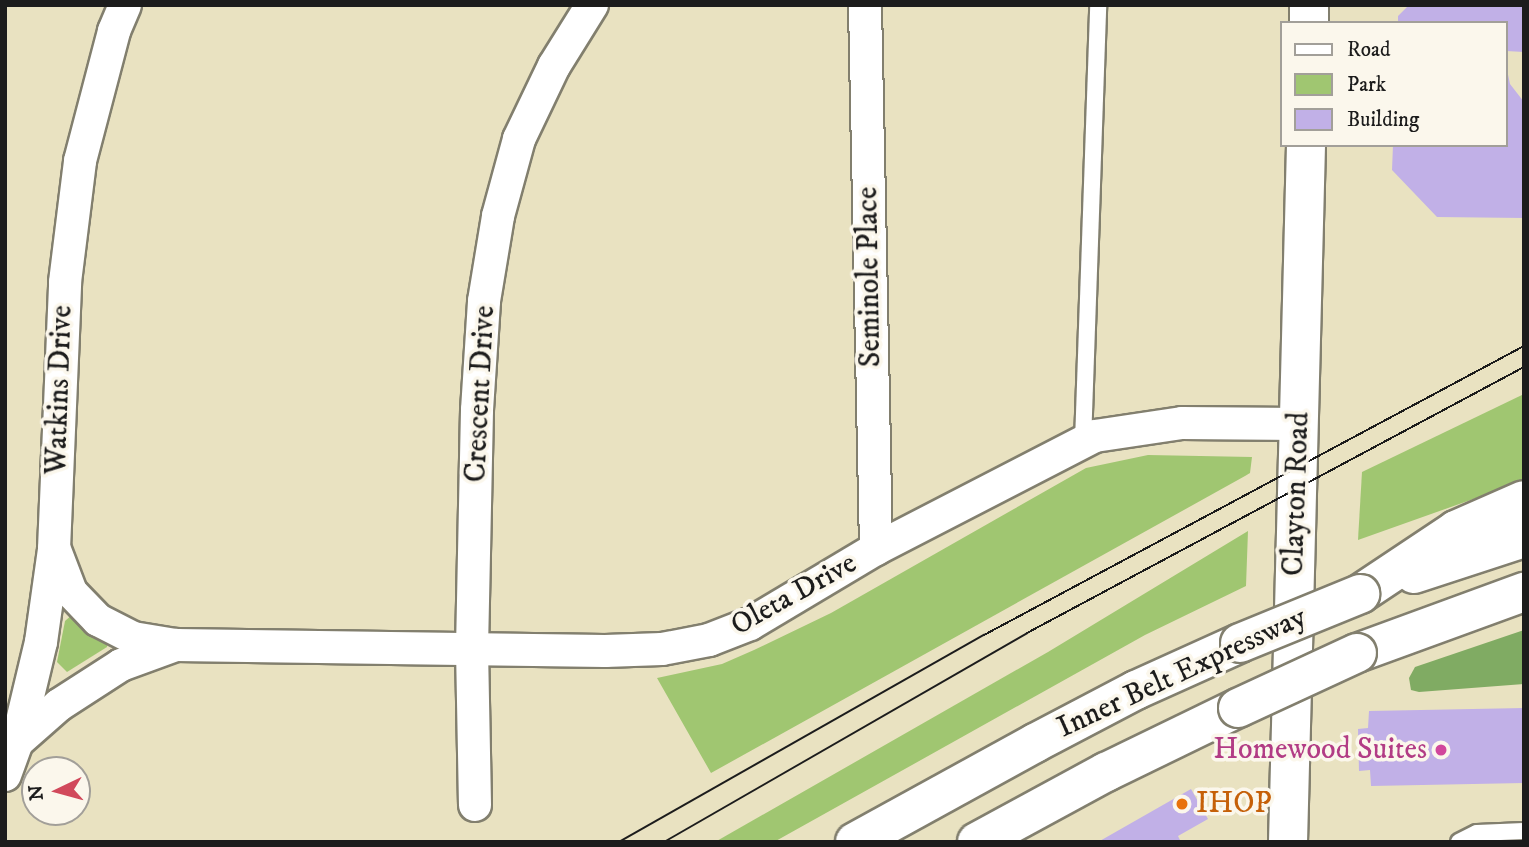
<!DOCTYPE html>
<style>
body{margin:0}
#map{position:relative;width:1529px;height:847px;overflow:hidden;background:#e9e2c1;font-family:"IM FELL DW Pica",serif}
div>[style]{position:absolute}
.green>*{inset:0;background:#a0c671}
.forest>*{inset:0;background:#80ab63}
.building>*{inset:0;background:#c1b0e7}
.roads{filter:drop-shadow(2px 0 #827f6e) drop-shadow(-2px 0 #827f6e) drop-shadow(0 2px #827f6e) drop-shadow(0 -2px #827f6e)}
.lane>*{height:16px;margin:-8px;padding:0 8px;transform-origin:8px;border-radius:8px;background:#fff}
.street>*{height:32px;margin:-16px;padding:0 16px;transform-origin:16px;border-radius:16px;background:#fff}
.primary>*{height:38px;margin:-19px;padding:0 19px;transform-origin:19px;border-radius:19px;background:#fff}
.highway>*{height:38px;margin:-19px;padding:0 19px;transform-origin:19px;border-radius:19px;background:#fff}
.tram>*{height:2px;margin:-1px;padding:0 1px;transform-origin:1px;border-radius:1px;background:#1c1c1c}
.bridges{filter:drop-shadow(2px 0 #827f6e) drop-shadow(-2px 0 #827f6e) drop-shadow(0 2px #827f6e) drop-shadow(0 -2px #827f6e)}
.highway-bridge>*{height:38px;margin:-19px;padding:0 19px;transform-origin:19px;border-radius:19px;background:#fff}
.dots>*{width:19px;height:19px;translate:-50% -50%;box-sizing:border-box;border:4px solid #fbf7ec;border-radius:50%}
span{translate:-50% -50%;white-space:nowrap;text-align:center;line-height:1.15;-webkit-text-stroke:7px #fbf7ec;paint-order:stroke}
.street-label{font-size:30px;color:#1c1c1c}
.hotel-label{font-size:30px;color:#b23c85}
.right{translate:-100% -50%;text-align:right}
.food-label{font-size:30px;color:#c56008}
.left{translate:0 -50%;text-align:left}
.frame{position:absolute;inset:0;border:7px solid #1c1c1c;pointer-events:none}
.legend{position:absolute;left:1280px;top:21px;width:228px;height:126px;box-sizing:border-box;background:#fbf7ec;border:2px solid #a29f99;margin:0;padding:9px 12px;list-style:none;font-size:21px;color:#1c1c1c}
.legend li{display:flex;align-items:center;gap:14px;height:35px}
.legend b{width:35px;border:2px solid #a29f99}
.north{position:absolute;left:21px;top:756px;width:70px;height:70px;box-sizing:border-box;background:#fbf7ec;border:2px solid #a29f99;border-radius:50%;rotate:265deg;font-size:19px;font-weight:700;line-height:28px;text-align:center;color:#1c1c1c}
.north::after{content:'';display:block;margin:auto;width:24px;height:32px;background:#d1495b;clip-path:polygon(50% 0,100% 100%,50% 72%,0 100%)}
</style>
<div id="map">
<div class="green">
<i style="clip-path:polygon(1524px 394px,1524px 481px,1358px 540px,1362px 472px)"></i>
<i style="clip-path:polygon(1148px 455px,1252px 457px,1250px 473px,1245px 476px,711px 773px,657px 678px,722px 664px,754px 650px,831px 613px,1086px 468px)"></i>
<i style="clip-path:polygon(1248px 531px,1246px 586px,1145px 635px,774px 842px,715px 842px,1048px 652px)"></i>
<i style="clip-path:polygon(73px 614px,108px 642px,107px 647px,67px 672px,57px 662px,65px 621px)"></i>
</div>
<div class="forest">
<i style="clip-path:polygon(1524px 630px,1524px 684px,1419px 692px,1411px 690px,1409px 678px,1415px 667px)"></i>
</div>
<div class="building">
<i style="clip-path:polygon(1409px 5px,1524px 5px,1524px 52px,1506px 51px,1506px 23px,1398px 23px,1398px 16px)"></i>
<i style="clip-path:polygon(1507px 70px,1510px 84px,1524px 102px,1524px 218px,1437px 217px,1392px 170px,1393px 145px,1506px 145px)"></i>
<i style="clip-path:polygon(1524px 708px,1524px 783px,1371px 786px,1370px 770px,1359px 771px,1358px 729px,1368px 728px,1369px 711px)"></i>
<i style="clip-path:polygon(1191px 789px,1208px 819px,1178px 836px,1181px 842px,1098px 842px)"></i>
</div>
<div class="roads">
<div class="lane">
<i style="left:1083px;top:442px;width:437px;rotate:-88deg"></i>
<i style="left:1459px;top:842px;width:20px;rotate:-27deg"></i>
<i style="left:1477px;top:833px;width:47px;rotate:-2.4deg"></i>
</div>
<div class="street">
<i style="left:865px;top:5px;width:544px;rotate:88.84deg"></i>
<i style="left:55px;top:550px;width:45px;rotate:69.1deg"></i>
<i style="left:71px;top:592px;width:39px;rotate:46deg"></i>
<i style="left:98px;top:620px;width:39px;rotate:27deg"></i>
<i style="left:133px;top:638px;width:43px;rotate:9.5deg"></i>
<i style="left:17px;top:742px;width:56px;rotate:-41.4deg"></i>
<i style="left:59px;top:705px;width:74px;rotate:-32.8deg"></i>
<i style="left:121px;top:665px;width:59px;rotate:-20deg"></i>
<i style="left:176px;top:645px;width:429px;rotate:0.8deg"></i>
<i style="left:605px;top:651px;width:57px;rotate:-2deg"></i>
<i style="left:662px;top:649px;width:48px;rotate:-10.8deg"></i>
<i style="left:709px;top:640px;width:44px;rotate:-21.3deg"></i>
<i style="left:750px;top:624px;width:147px;rotate:-30.8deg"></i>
<i style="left:876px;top:549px;width:246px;rotate:-27.3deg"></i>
<i style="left:1095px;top:436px;width:88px;rotate:-8.5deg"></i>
<i style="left:1182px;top:423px;width:117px;rotate:0.5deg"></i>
<i style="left:5px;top:775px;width:35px;rotate:-70deg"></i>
<i style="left:17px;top:742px;width:103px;rotate:-76.5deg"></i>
<i style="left:41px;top:642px;width:94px;rotate:-82deg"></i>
<i style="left:54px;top:549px;width:267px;rotate:-87.6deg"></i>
<i style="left:65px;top:282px;width:122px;rotate:-82.9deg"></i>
<i style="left:80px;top:161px;width:134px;rotate:-75.3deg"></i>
<i style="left:114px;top:31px;width:28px;rotate:-67deg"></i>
<i style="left:475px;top:805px;width:156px;rotate:-91.1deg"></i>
<i style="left:472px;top:649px;width:239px;rotate:-88.8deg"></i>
<i style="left:477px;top:410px;width:109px;rotate:-86.3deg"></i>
<i style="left:484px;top:301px;width:86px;rotate:-80.6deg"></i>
<i style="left:498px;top:216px;width:80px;rotate:-74.7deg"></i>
<i style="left:519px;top:139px;width:81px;rotate:-64.4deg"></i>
<i style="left:554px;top:66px;width:72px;rotate:-58.1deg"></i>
</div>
<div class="primary">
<i style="left:1309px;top:23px;width:18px;rotate:-90deg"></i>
<i style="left:1288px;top:842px;width:697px;rotate:-88.52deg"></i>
</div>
<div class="highway">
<i style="left:1414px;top:574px;width:116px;rotate:-18.1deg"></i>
<i style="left:1360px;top:594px;width:115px;rotate:-33.7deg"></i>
<i style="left:1456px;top:530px;width:74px;rotate:-23.8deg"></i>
<i style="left:1357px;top:653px;width:178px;rotate:-20.1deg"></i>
<i style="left:855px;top:842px;width:205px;rotate:-28.8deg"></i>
<i style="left:1035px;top:743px;width:114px;rotate:-27.7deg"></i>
<i style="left:1136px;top:690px;width:114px;rotate:-24.3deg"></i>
<i style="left:977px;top:842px;width:147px;rotate:-28.5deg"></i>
<i style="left:1106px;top:772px;width:147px;rotate:-25.9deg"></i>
</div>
</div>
<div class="tram">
<i style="left:619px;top:842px;width:420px;rotate:-29.6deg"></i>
<i style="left:984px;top:635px;width:612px;rotate:-28.16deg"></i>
<i style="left:664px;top:842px;width:419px;rotate:-29.9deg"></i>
<i style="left:1027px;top:633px;width:564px;rotate:-28.16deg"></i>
</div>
<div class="bridges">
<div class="highway-bridge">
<i style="left:1240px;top:643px;width:130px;rotate:-22.2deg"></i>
<i style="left:1238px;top:708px;width:131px;rotate:-24.8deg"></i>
</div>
</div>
<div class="dots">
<i style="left:1441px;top:750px;background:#d1479c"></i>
<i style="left:1182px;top:804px;background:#e8710a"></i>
</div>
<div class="street-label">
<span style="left:870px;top:277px;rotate:-91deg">Seminole Place</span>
<span style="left:60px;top:390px;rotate:-88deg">Watkins Drive</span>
<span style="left:481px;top:394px;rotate:-87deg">Crescent Drive</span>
<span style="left:1297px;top:494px;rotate:-88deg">Clayton Road</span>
<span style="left:794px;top:595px;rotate:-29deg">Oleta Drive</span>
<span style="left:1182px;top:673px;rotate:-25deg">Inner Belt Expressway</span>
</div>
<div class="hotel-label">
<span class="right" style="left:1427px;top:750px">Homewood Suites</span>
</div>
<div class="food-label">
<span class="left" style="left:1196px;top:804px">IHOP</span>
</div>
<div class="frame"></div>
<ul class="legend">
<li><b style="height:9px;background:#fff"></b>Road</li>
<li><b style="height:19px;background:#a0c671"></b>Park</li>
<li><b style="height:19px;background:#c1b0e7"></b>Building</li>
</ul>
<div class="north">N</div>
</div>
